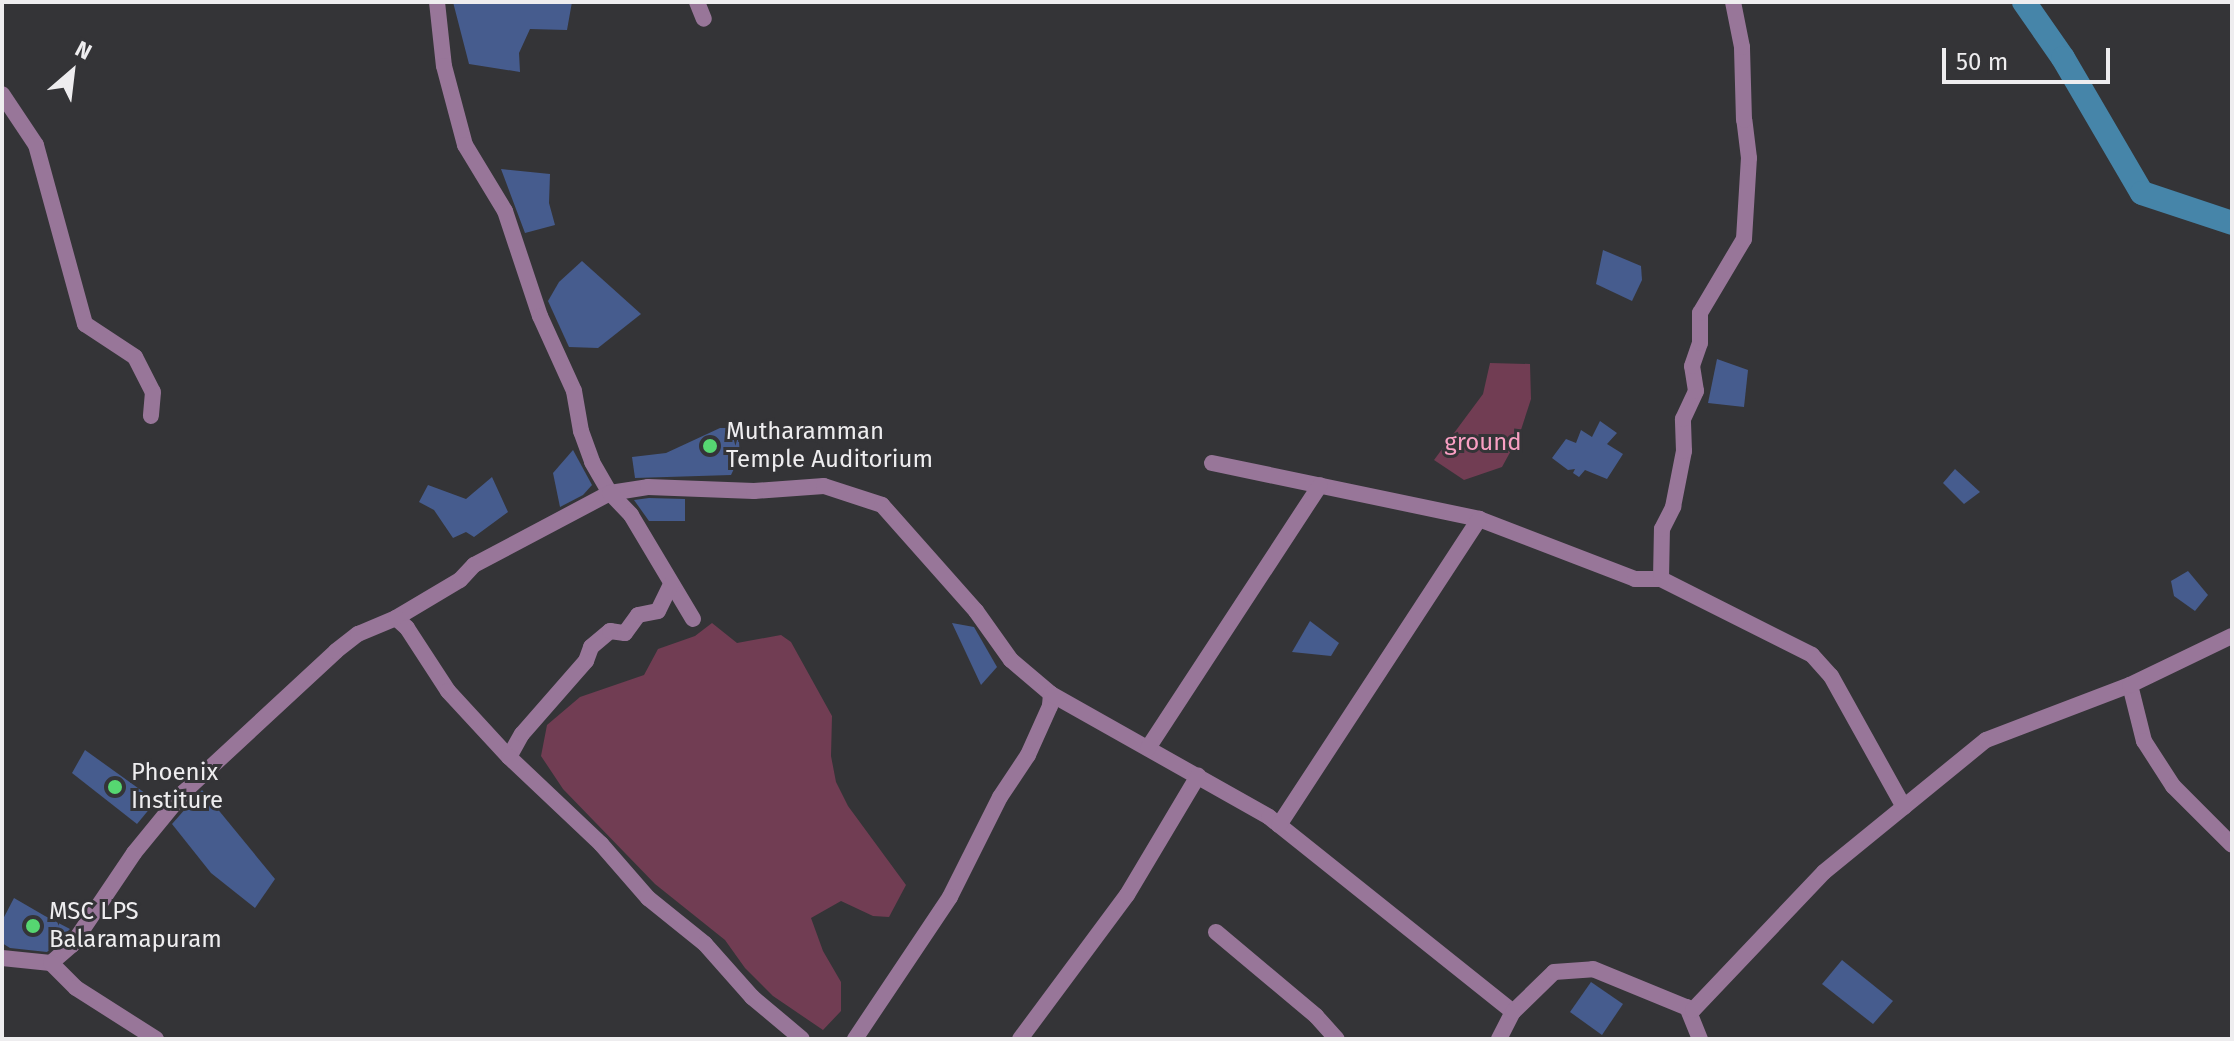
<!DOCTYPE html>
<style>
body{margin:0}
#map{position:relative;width:2234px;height:1041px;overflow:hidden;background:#343437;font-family:"Fira Sans",sans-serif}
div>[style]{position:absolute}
.green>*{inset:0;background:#713d53}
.canal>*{height:24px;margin:-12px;padding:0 12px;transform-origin:12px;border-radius:12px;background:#4685a9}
.building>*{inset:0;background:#465c8e}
.minor>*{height:16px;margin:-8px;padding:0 8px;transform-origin:8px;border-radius:8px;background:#987699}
.dots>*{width:22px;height:22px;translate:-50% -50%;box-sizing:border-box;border:4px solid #343437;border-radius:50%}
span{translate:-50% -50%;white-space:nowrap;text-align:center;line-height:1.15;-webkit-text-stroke:6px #343437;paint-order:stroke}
.poi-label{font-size:24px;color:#eeedef}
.left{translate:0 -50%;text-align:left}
.park-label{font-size:24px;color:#f99fc3}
.frame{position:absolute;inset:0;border:4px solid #eeedef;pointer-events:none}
.north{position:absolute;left:32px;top:32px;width:80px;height:80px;-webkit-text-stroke:6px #343437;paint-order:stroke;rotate:28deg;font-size:22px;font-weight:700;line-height:32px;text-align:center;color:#eeedef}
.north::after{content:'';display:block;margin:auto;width:28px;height:36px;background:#eeedef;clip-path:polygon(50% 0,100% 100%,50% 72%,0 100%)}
.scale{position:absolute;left:1942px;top:48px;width:168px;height:36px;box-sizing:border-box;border:4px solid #eeedef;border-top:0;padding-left:10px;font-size:24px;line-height:28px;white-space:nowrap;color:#eeedef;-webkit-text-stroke:6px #343437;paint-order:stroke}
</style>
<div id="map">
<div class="green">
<i style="clip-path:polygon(1490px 363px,1530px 364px,1531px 399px,1519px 436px,1502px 467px,1464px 480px,1434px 460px,1483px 394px)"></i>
<i style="clip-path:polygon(712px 623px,737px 643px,781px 635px,791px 642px,832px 716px,831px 756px,836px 782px,848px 806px,906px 885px,889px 917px,873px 916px,841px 901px,811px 918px,823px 951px,841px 982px,841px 1011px,823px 1030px,773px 996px,745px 968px,725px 940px,655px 884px,563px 789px,541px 756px,547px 725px,580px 697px,644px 675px,658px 649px,695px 636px)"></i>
</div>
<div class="canal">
<i style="left:2024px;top:2px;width:68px;rotate:55.1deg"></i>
<i style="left:2063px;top:58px;width:156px;rotate:59.7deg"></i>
<i style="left:2142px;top:193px;width:95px;rotate:18.4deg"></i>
</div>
<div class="building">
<i style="clip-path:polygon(453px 2px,572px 2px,567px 30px,530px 29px,519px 53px,520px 72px,469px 64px)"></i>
<i style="clip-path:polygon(501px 169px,550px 174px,549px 203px,555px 225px,525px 233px)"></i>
<i style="clip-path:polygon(1603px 250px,1641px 266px,1642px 280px,1632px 301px,1596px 284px)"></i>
<i style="clip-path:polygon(582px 261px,641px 314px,598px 348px,569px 347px,548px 301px,559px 282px)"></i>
<i style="clip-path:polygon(1717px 359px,1748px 370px,1744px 407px,1708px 403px)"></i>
<i style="clip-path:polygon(1600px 421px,1617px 433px,1607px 444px,1623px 454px,1607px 479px,1585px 470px,1579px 477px,1573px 473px,1575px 469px,1568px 470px,1552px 458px,1566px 439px,1576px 443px,1581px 430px,1592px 437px)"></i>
<i style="clip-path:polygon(720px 428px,738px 428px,740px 456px,731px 475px,635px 478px,632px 457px,666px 453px)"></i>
<i style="clip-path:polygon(573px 450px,592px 485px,583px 495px,560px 507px,553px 473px)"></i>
<i style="clip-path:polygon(1955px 469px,1980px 492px,1964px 504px,1943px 483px)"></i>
<i style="clip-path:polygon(492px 477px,508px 512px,474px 537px,466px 532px,453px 538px,434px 510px,419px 502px,428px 485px,466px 499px)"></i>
<i style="clip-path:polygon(649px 498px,685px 499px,685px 521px,649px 521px,634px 500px)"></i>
<i style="clip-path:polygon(2188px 571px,2208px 595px,2195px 611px,2174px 596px,2171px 581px)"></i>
<i style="clip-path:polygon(1310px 621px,1339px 643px,1331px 656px,1292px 652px)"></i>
<i style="clip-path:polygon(952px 623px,974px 627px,997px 667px,981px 685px)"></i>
<i style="clip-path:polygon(85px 750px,156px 801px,137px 824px,72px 773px)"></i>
<i style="clip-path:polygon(202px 790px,275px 879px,255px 908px,211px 873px,172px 824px)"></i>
<i style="clip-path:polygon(14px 898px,45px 916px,70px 929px,47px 952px,10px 948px,2px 943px,2px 921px)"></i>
<i style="clip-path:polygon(1842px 960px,1893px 1001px,1873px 1024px,1822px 984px)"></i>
<i style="clip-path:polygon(1591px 982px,1623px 1004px,1602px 1035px,1570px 1012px)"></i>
</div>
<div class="minor">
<i style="left:437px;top:2px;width:64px;rotate:83.8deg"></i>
<i style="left:444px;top:66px;width:82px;rotate:75.1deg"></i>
<i style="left:465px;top:145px;width:77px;rotate:58.8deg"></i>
<i style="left:505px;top:211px;width:111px;rotate:71.6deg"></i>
<i style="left:540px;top:316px;width:82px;rotate:65.6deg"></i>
<i style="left:574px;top:391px;width:41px;rotate:80.1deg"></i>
<i style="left:581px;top:431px;width:33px;rotate:70deg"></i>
<i style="left:592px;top:462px;width:36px;rotate:60deg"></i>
<i style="left:610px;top:493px;width:38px;rotate:-9deg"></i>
<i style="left:648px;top:487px;width:106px;rotate:2.2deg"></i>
<i style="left:754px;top:491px;width:70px;rotate:-4.1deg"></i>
<i style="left:824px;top:486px;width:61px;rotate:18.1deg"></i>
<i style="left:882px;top:505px;width:142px;rotate:48.4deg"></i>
<i style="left:976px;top:611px;width:60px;rotate:54.5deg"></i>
<i style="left:1011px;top:660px;width:52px;rotate:40.4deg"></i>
<i style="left:1051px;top:694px;width:12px;rotate:95deg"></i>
<i style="left:1050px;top:706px;width:54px;rotate:114.2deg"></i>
<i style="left:1028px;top:755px;width:50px;rotate:123.7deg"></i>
<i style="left:1000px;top:797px;width:112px;rotate:116.6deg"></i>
<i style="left:950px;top:897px;width:171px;rotate:123.8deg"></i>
<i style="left:697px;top:2px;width:18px;rotate:68deg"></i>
<i style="left:2px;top:94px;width:61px;rotate:56.3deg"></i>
<i style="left:36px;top:145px;width:186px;rotate:74.7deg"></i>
<i style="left:85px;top:324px;width:60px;rotate:33.4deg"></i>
<i style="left:135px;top:357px;width:39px;rotate:63deg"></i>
<i style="left:153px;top:392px;width:24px;rotate:95deg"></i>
<i style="left:1212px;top:463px;width:273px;rotate:11.8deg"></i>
<i style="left:1479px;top:519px;width:167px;rotate:21deg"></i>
<i style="left:1635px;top:579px;width:26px"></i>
<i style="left:1661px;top:579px;width:169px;rotate:26.7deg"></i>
<i style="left:1812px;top:655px;width:28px;rotate:48deg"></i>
<i style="left:1831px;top:676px;width:150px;rotate:60.9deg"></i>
<i style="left:1661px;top:579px;width:50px;rotate:-88.9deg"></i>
<i style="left:1662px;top:529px;width:25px;rotate:-63deg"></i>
<i style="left:1673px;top:507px;width:57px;rotate:-78.9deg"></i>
<i style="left:1684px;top:451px;width:32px;rotate:-92deg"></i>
<i style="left:1683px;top:419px;width:31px;rotate:-65deg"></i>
<i style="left:1696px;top:391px;width:25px;rotate:-99deg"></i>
<i style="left:1692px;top:366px;width:24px;rotate:-71deg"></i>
<i style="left:1700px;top:343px;width:30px;rotate:-90deg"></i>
<i style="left:1700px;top:313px;width:86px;rotate:-59.3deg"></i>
<i style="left:1744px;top:239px;width:81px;rotate:-86.5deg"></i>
<i style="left:1749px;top:158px;width:38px;rotate:-97deg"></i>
<i style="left:1744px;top:120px;width:73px;rotate:-91.6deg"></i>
<i style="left:1742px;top:47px;width:46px;rotate:-101.3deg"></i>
<i style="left:396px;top:618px;width:74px;rotate:-30.7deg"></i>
<i style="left:460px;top:580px;width:21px;rotate:-47deg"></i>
<i style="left:474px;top:565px;width:154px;rotate:-27.9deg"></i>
<i style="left:610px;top:493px;width:30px;rotate:46deg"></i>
<i style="left:631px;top:515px;width:121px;rotate:59.2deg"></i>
<i style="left:2130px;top:685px;width:58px;rotate:76deg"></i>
<i style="left:2144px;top:741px;width:54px;rotate:57.2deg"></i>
<i style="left:2173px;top:786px;width:83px;rotate:45deg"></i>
<i style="left:1051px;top:694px;width:250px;rotate:29.4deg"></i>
<i style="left:1269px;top:817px;width:312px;rotate:38.6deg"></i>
<i style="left:1148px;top:748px;width:314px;rotate:-56.8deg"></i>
<i style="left:509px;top:757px;width:26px;rotate:-61deg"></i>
<i style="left:522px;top:734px;width:97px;rotate:-48.8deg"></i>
<i style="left:586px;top:661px;width:15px;rotate:-70deg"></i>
<i style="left:591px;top:647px;width:25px;rotate:-40deg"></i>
<i style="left:610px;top:631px;width:15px;rotate:8deg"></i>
<i style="left:625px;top:633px;width:22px;rotate:-54deg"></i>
<i style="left:638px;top:615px;width:20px;rotate:-11deg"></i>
<i style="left:658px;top:611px;width:30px;rotate:-64deg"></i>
<i style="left:1279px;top:825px;width:366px;rotate:-56.8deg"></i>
<i style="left:1216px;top:932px;width:131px;rotate:40deg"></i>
<i style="left:1316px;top:1016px;width:31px;rotate:48deg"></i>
<i style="left:2px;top:958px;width:49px;rotate:5.8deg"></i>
<i style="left:51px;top:963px;width:28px;rotate:-41deg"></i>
<i style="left:72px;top:945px;width:111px;rotate:-56deg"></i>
<i style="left:134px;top:853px;width:79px;rotate:-50.7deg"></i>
<i style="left:184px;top:792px;width:207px;rotate:-42.8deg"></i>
<i style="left:336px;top:651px;width:28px;rotate:-38deg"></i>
<i style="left:358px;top:634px;width:41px;rotate:-22.8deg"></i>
<i style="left:396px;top:618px;width:15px;rotate:42deg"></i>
<i style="left:407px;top:628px;width:75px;rotate:56.9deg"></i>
<i style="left:448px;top:691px;width:90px;rotate:47.3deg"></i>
<i style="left:509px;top:757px;width:127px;rotate:43.4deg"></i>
<i style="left:601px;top:844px;width:72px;rotate:49deg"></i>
<i style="left:648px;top:898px;width:73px;rotate:38.9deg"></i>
<i style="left:705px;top:944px;width:71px;rotate:48.4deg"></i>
<i style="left:752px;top:997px;width:65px;rotate:40deg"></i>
<i style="left:51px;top:963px;width:35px;rotate:45deg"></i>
<i style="left:76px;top:988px;width:95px;rotate:32.5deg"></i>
<i style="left:1687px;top:1007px;width:35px;rotate:68deg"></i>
<i style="left:1020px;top:1039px;width:179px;rotate:-53.4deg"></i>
<i style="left:1127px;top:895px;width:139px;rotate:-59.2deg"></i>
<i style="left:1499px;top:1039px;width:30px;rotate:-63deg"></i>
<i style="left:1513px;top:1012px;width:57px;rotate:-44.3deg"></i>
<i style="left:1554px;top:972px;width:39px;rotate:-4deg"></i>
<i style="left:1593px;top:969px;width:108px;rotate:22.3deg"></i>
<i style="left:1693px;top:1010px;width:190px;rotate:-46.5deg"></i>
<i style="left:1824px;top:872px;width:209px;rotate:-39.2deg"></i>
<i style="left:1986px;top:740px;width:154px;rotate:-20.9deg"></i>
<i style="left:2130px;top:685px;width:113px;rotate:-25.7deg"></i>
</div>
<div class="dots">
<i style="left:710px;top:446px;background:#56d671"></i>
<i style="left:115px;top:787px;background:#56d671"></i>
<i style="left:33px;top:926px;background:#56d671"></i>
</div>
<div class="poi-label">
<span class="left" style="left:726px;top:446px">Mutharamman<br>Temple Auditorium</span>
<span class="left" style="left:131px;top:787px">Phoenix<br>Institure</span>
<span class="left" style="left:49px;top:926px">MSC LPS<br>Balaramapuram</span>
</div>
<div class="park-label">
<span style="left:1483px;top:443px">ground</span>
</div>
<div class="frame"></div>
<div class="north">N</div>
<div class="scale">50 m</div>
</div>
